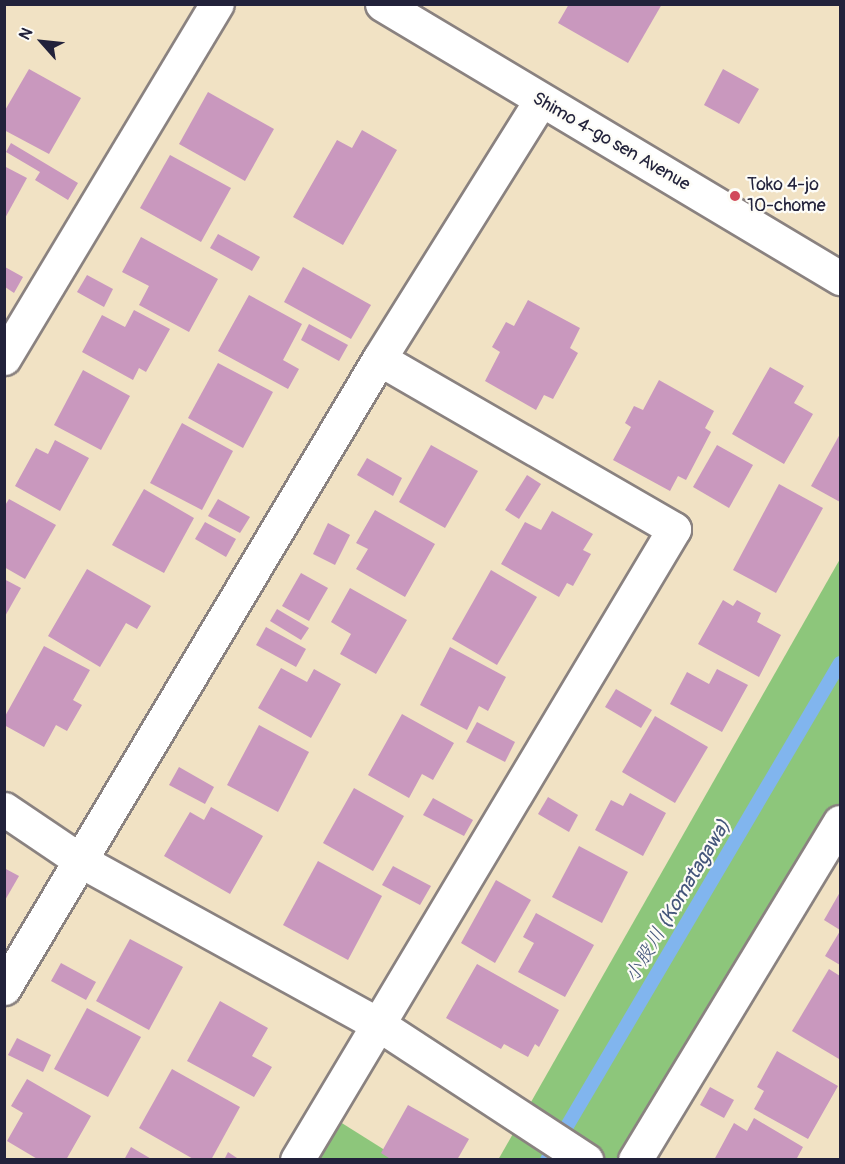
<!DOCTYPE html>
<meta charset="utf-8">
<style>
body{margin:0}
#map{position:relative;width:845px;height:1164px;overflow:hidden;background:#f1e2c4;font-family:Pangolin,"Klee One",sans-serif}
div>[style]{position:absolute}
.green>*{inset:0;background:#8dc67b}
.stream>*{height:14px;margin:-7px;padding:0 7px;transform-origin:7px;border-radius:7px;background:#81b5ee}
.building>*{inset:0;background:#c998be}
.roads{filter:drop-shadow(2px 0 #8a8280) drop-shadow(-2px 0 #8a8280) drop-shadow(0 2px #8a8280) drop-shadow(0 -2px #8a8280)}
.street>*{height:33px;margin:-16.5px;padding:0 16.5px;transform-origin:16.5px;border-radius:16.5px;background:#fff}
.secondary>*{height:33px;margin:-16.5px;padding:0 16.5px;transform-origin:16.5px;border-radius:16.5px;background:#fff}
.dots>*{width:16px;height:16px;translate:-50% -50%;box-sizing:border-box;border:3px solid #fdfcf7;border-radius:50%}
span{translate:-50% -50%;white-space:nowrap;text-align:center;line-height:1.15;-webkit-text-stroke:4.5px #fdfcf7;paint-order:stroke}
.street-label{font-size:18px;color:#22223b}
.poi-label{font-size:18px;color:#22223b}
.left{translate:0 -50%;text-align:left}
.water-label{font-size:20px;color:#43557a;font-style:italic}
.frame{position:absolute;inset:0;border:6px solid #22223b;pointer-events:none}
.north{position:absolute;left:12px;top:12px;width:60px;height:60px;-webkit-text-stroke:4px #fdfcf7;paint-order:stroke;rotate:297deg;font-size:16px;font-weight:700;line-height:24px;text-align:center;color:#22223b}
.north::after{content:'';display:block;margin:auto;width:21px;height:27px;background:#22223b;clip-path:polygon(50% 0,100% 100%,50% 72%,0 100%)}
</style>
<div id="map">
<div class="green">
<i style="clip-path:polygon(840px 559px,840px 822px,635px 1159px,498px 1160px)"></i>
<i style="clip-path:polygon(337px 1120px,399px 1159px,312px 1160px)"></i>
</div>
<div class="stream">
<i style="left:547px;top:1160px;width:577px;rotate:-59.48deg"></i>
</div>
<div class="building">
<i style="clip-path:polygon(569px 4px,662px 4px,628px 63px,558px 23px)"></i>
<i style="clip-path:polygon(29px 69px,81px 98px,49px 154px,4px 130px,4px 112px)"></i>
<i style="clip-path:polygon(723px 69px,759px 89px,739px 124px,704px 105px)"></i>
<i style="clip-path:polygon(208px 92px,274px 129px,245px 181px,179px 144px)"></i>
<i style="clip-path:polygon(362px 130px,397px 150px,343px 245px,293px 217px,337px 140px,352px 148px)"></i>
<i style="clip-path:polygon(11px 143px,78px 183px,68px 200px,35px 180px,40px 172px,6px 152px)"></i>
<i style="clip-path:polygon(170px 155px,231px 188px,201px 242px,140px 208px)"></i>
<i style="clip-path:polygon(4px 166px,27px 178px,4px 220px)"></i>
<i style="clip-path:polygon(218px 234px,260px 257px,252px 271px,210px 248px)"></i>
<i style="clip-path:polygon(141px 237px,218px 279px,189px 332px,139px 305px,149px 286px,122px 272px)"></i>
<i style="clip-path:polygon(5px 267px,23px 277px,14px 293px,5px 287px)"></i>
<i style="clip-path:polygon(303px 267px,371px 305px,351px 339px,284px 302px)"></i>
<i style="clip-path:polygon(87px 275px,113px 289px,104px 307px,77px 292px)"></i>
<i style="clip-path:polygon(249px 295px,302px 324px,283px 360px,299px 369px,288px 389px,218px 351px)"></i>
<i style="clip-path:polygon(528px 300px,580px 328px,570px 348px,578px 353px,553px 399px,544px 395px,536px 410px,485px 381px,500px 352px,492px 347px,506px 322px,514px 326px)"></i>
<i style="clip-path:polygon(134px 310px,170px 329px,146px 372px,139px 368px,133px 380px,82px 352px,102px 315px,125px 327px)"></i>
<i style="clip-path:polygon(309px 324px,348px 345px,339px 361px,301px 340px)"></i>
<i style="clip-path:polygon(218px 363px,273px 392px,243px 448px,188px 418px)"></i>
<i style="clip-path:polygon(770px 367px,804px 386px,794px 403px,813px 414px,784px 464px,732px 434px)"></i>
<i style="clip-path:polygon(83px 370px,130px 396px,101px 450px,54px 425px)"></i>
<i style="clip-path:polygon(659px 380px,714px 411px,705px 428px,711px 432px,686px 480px,678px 476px,670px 491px,613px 460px,631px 427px,625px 423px,634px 406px,643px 410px)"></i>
<i style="clip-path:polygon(182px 423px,233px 451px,202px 510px,150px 483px)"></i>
<i style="clip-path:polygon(840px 434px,840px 502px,811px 486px)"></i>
<i style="clip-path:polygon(55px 440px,89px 458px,60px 511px,15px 486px,36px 448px,48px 454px)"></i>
<i style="clip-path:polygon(431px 445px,478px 471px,445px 528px,399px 502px)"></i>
<i style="clip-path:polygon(717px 445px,753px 465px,729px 508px,693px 487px)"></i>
<i style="clip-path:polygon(367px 458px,402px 478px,393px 496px,357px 475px)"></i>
<i style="clip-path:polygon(527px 475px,541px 484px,519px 519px,505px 510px)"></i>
<i style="clip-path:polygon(779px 484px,823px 508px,776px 593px,733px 570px)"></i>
<i style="clip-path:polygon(144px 489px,194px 518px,164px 573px,112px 545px)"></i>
<i style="clip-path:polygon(9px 499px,56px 525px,25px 579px,4px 567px,4px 507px)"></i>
<i style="clip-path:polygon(218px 499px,250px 517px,240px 533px,208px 516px)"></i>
<i style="clip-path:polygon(375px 510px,435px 544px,405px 597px,356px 569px,368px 549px,356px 543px)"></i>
<i style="clip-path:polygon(552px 511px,593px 534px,583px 550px,591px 554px,573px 586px,567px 583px,559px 597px,501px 564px,525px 522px,541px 530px)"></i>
<i style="clip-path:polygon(205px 522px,236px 539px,226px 557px,195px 539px)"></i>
<i style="clip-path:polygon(328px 523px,350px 535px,335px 565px,313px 554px)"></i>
<i style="clip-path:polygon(87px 569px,151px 606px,137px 629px,126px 623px,100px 667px,48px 636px)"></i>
<i style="clip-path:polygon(491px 570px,537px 597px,497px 665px,452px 639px)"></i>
<i style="clip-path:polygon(301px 573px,328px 588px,309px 621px,282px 606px)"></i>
<i style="clip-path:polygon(4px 579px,21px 588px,4px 618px)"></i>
<i style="clip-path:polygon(350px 588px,407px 620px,376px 674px,340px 654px,351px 634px,331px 622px)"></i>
<i style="clip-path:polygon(723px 600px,733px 606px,737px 600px,761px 613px,757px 622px,781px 635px,759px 677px,698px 644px)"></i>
<i style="clip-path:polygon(277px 609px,309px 628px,301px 640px,270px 621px)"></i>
<i style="clip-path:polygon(266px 627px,306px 649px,296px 667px,256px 645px)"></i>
<i style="clip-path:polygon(44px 646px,90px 670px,73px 700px,82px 705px,67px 731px,56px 725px,44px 747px,4px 725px,4px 718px)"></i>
<i style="clip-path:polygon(450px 647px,506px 677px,488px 711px,479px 706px,467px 730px,420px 705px)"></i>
<i style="clip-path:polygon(281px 668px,307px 682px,314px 669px,341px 684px,311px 738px,258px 708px)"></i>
<i style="clip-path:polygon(717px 669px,748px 685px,722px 732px,670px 704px,687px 672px,709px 684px)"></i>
<i style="clip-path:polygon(616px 689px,652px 710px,641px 728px,605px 707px)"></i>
<i style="clip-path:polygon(402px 714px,454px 743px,433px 780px,422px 774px,409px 798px,368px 775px)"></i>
<i style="clip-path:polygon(655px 716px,708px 747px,675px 803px,622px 772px)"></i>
<i style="clip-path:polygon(477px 722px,515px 742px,505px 762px,466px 742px)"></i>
<i style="clip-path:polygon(259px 725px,309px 752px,278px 812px,227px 785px)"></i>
<i style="clip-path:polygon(179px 767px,214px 787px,205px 804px,169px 785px)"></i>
<i style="clip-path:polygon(354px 788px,404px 816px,373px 871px,323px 843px)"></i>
<i style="clip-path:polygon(630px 793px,666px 813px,643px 856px,595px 830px,611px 800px,623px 806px)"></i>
<i style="clip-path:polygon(548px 797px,578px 815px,569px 832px,538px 814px)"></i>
<i style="clip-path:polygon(433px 798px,473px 820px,464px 836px,423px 815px)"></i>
<i style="clip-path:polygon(211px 807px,263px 836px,230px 894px,164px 856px,190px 812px,204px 820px)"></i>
<i style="clip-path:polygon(579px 846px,628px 872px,602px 923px,552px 897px)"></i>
<i style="clip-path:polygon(318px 861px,382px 896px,348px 960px,283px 925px)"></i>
<i style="clip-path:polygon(393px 866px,431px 886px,420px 905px,382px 885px)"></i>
<i style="clip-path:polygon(4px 868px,19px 876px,4px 902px)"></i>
<i style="clip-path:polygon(496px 880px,531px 900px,495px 963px,461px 943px)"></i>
<i style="clip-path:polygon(840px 892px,840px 930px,824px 920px)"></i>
<i style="clip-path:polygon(536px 913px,594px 945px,565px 997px,518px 972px,534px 943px,523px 937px)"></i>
<i style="clip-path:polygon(840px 931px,840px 965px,825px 956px)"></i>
<i style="clip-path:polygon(130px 939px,183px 967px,149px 1030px,96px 1001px)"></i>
<i style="clip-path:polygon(61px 963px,96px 982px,86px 1000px,51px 981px)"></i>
<i style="clip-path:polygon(477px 964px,559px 1010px,539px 1047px,535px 1044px,528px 1057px,504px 1044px,501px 1049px,446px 1018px)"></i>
<i style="clip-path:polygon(829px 969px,840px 976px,839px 1059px,792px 1031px)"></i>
<i style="clip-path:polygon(220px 1001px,268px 1028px,252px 1056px,272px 1067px,254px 1097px,187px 1061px)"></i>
<i style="clip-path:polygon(87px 1008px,141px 1037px,108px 1097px,54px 1069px)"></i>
<i style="clip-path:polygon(17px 1038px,51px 1055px,43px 1072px,8px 1055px)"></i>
<i style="clip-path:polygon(777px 1051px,838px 1086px,808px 1139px,754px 1109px,764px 1091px,757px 1087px)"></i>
<i style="clip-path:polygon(172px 1069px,240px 1107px,211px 1160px,195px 1160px,139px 1128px)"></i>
<i style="clip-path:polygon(27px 1079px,91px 1116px,66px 1160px,39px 1160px,7px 1141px,23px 1113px,11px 1106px)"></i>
<i style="clip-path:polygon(710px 1087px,734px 1100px,724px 1118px,700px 1105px)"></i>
<i style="clip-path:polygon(408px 1105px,469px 1139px,457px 1160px,392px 1160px,381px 1153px)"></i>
<i style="clip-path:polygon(754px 1118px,803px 1147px,796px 1160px,714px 1160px,734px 1123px,747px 1131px)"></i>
<i style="clip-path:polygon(131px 1147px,153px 1160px,124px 1160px)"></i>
<i style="clip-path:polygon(228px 1152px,240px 1160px,224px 1160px)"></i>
</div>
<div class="roads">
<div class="street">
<i style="left:4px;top:358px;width:413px;rotate:-59deg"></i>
<i style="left:4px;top:809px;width:93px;rotate:34deg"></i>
<i style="left:81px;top:861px;width:339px;rotate:28.8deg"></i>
<i style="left:378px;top:1024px;width:249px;rotate:33.2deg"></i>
<i style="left:4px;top:988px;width:732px;rotate:-59.2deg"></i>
<i style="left:379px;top:359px;width:304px;rotate:-58deg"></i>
<i style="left:297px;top:1160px;width:735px;rotate:-59.14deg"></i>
<i style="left:674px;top:529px;width:340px;rotate:-150deg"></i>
<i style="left:635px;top:1160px;width:395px;rotate:-58.8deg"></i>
</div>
<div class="secondary">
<i style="left:382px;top:4px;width:534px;rotate:30.89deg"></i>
</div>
</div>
<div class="dots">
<i style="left:735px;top:196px;background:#d1495b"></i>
</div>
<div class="street-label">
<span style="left:611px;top:142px;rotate:30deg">Shimo 4-go sen Avenue</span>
</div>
<div class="poi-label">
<span class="left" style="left:747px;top:196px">Toko 4-jo<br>10-chome</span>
</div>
<div class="water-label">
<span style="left:677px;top:901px;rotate:-59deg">小股川 (Komatagawa)</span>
</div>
<div class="frame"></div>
<div class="north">N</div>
</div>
